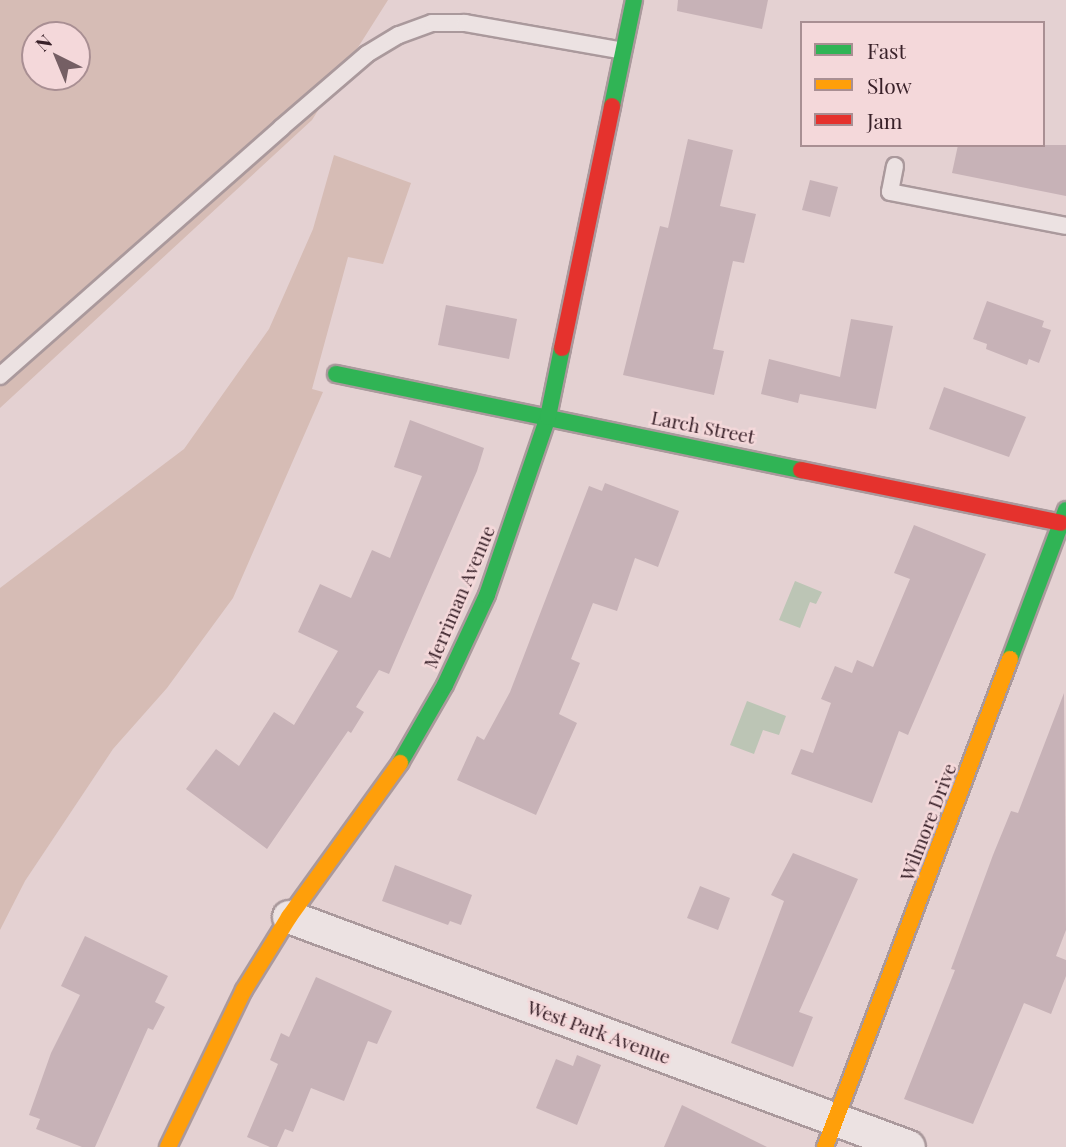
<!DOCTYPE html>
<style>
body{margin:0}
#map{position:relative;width:1066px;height:1147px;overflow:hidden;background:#e4d1d2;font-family:"Playfair Display",serif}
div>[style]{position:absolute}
.green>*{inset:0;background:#d6bcb5}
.water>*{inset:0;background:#bcc5b5}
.building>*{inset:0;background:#c7b2b7}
.roads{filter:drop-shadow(2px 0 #aa999c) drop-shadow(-2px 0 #aa999c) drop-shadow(0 2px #aa999c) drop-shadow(0 -2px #aa999c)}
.lane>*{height:16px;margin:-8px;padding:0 8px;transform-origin:8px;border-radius:8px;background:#ece2e2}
.street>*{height:32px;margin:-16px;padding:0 16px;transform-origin:16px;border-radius:16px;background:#ece2e2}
.fast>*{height:16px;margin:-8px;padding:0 8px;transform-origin:8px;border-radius:8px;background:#30b455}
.slow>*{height:16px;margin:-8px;padding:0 8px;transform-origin:8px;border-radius:8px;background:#ff9f0a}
.jam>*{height:16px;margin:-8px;padding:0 8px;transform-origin:8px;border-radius:8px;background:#e5322d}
span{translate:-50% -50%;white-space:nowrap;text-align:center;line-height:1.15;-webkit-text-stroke:5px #f4d8da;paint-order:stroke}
.street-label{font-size:19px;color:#392129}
.legend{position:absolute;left:800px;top:21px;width:245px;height:126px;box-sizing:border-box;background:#f4d8da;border:2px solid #a98f93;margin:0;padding:9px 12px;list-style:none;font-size:21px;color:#392129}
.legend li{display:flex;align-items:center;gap:14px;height:35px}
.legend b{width:35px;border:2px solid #a98f93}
.north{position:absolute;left:21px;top:21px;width:70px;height:70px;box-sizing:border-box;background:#f4d8da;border:2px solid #a98f93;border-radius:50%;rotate:317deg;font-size:19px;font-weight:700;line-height:28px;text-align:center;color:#392129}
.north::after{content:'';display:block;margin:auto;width:24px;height:32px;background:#755f64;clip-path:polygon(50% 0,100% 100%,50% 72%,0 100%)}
</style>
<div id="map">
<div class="green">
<i style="clip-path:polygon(evenodd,0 0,388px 0,312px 120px,0 408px,0 0,35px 35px,77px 35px,77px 77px,35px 77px,35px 35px)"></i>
<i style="clip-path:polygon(334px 155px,411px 183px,383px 264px,348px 257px,312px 389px,323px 392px,233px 598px,167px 688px,113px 749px,25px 881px,0 930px,0 588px,184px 449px,269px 329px,313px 229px)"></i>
</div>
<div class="water">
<i style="clip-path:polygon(795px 581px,822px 592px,816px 604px,810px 602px,800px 628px,779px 620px)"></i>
<i style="clip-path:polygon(747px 701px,786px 716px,779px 735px,763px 730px,754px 754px,730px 745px)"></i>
</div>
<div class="building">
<i style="clip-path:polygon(678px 0,768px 0,762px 29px,677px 11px)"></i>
<i style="clip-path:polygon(688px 139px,733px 150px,720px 206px,756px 214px,744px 263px,733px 261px,713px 349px,724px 351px,714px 395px,623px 375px,660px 226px,668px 228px)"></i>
<i style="clip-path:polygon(958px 145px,1066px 145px,1066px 196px,952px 173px)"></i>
<i style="clip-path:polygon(810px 180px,838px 187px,830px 217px,802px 210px)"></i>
<i style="clip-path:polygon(987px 301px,1044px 321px,1042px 327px,1051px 330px,1039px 363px,1029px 359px,1027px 365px,986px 349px,987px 344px,973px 339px)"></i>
<i style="clip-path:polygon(446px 305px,517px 319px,509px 359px,438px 345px)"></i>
<i style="clip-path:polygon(851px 319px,893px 326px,876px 409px,800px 394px,798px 403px,761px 394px,769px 359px,840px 377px)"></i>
<i style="clip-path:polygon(944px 387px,1026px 417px,1009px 457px,929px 429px)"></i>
<i style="clip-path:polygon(410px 420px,484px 448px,477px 471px,389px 674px,379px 670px,356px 707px,364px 712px,351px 733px,348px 731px,267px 849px,186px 789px,216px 749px,239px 766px,274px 712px,294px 725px,338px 651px,298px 632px,320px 584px,351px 598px,372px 550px,390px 558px,422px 476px,394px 467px)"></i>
<i style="clip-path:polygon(605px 483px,679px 511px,658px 567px,635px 558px,617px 611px,593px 603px,571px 659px,580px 663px,559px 714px,577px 723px,536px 815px,457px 780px,477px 736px,484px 740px,510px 692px,589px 486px,602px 491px)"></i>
<i style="clip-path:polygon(914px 525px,986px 554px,908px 735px,899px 731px,872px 803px,791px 774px,801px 749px,813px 753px,831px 703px,821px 699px,835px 666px,852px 673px,857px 660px,873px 667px,910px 579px,894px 573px)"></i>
<i style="clip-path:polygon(1064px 693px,1066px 930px,1056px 956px,1066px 960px,1066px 976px,1051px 1014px,1024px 1003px,973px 1124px,904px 1099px,955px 970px,951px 969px,993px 855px,1011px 811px,1018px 813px)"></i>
<i style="clip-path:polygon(793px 853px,858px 879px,799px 1012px,813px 1017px,793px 1067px,731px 1043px,784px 901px,771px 895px)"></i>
<i style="clip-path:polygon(395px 865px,472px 895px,461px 925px,450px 921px,448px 925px,382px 901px)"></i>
<i style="clip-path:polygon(700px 886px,730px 898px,718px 930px,687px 918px)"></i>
<i style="clip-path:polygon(85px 936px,168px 976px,155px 1002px,165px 1007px,153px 1030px,148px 1028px,95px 1147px,82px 1147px,36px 1129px,40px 1119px,29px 1115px,51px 1053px,80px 995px,61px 986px)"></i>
<i style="clip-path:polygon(316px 977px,392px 1011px,377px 1044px,368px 1041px,344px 1101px,311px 1088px,293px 1132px,285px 1129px,277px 1147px,270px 1147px,247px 1137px,278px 1064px,270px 1060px,281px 1033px,289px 1037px)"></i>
<i style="clip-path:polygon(577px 1055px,601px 1065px,577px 1125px,536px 1108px,556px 1059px,573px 1066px)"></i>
<i style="clip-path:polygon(682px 1105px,767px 1147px,664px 1147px)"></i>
</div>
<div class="roads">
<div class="lane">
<i style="left:895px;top:166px;width:26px;rotate:101deg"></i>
<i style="left:890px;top:192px;width:179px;rotate:10.9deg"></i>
<i style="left:0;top:376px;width:375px;rotate:-41.4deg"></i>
<i style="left:281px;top:128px;width:113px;rotate:-40.7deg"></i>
<i style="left:367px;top:54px;width:37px;rotate:-31deg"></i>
<i style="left:399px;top:35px;width:35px;rotate:-20deg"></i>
<i style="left:432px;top:23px;width:33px"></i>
<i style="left:465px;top:23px;width:160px;rotate:10deg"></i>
</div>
<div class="street">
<i style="left:289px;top:917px;width:661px;rotate:20.35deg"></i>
</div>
<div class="fast">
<i style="left:612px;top:106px;width:108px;rotate:-78.3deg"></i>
<i style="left:336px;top:374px;width:475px;rotate:11.7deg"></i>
<i style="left:1010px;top:659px;width:159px;rotate:-69.4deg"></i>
<i style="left:400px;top:763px;width:90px;rotate:-60deg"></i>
<i style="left:445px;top:685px;width:99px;rotate:-65deg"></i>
<i style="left:487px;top:595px;width:188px;rotate:-71.1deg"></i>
<i style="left:548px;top:417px;width:70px;rotate:-78.5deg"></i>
</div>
<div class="slow">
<i style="left:168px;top:1147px;width:174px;rotate:-64.2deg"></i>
<i style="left:244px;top:990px;width:86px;rotate:-58.3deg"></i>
<i style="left:289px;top:917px;width:190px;rotate:-54.2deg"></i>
<i style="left:825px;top:1147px;width:522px;rotate:-69.24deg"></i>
</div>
<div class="jam">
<i style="left:562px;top:348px;width:247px;rotate:-78.3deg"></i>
<i style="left:801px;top:470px;width:265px;rotate:11.5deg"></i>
</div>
</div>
<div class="street-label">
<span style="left:703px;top:427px;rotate:11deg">Larch Street</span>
<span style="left:459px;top:597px;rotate:-67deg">Merriman Avenue</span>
<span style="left:928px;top:822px;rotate:-69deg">Wilmore Drive</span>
<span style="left:599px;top:1032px;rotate:20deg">West Park Avenue</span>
</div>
<ul class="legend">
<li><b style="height:9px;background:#30b455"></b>Fast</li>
<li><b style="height:9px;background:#ff9f0a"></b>Slow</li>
<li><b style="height:9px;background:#e5322d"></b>Jam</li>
</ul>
<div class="north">N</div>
</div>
